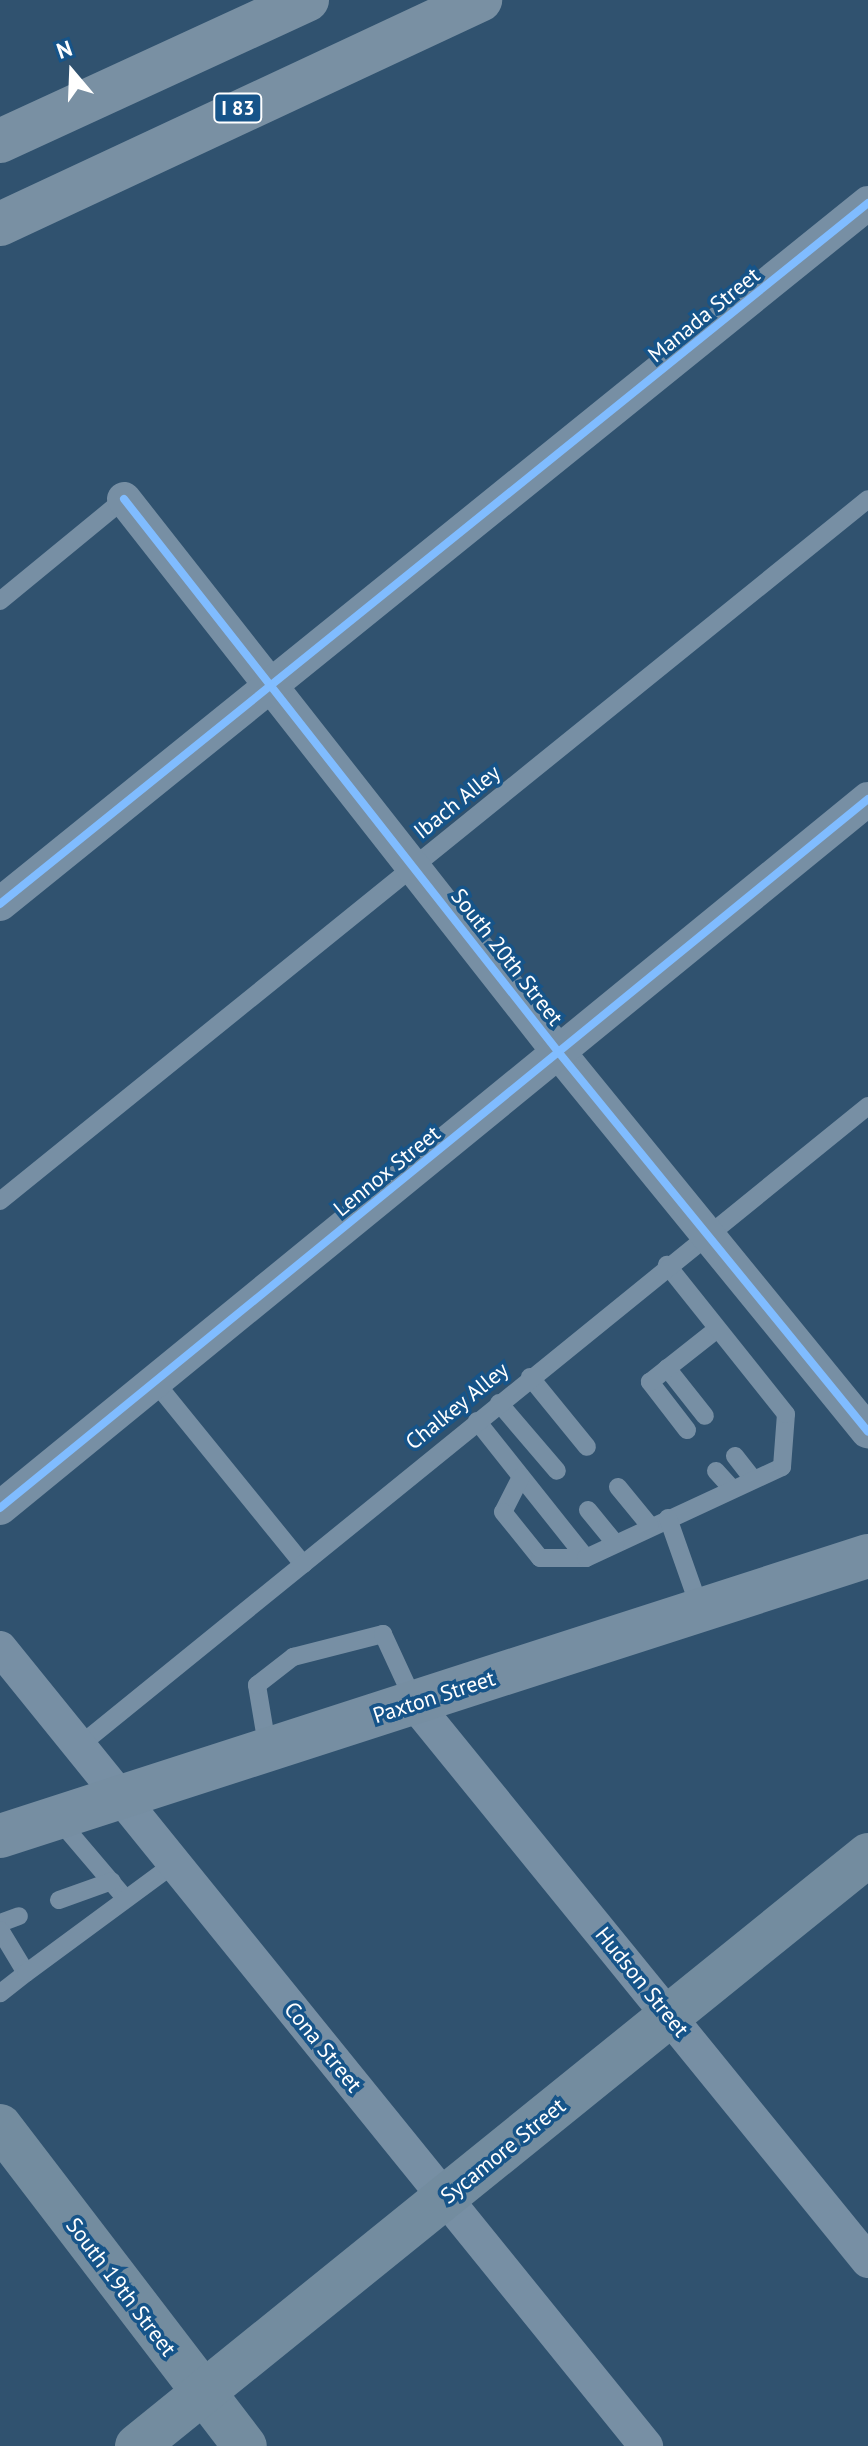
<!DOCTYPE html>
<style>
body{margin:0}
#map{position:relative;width:868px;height:2446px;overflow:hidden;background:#30526f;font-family:"PT Sans",sans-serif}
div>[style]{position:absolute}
.lane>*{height:18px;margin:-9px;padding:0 9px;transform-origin:9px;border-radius:9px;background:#778fa4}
.street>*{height:34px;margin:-17px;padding:0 17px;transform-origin:17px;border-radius:17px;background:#778fa4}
.secondary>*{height:44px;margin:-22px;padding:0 22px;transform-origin:22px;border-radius:22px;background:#738c9f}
.primary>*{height:44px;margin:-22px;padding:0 22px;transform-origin:22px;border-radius:22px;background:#768ea2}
.highway>*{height:44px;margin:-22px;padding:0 22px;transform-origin:22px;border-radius:22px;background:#7990a3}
.cycleway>*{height:8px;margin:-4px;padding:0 4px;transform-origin:4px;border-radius:4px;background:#80bcff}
span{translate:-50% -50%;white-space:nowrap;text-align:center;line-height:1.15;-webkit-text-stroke:7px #165489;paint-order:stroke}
.shield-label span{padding:2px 6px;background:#165489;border:2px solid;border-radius:6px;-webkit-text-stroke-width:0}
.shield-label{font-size:20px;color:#fff;font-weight:700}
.street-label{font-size:22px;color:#fff}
.north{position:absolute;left:32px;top:32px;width:80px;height:80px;-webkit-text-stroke:6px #165489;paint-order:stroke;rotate:341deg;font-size:22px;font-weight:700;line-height:32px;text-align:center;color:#fff}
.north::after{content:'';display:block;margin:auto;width:28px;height:36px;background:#fff;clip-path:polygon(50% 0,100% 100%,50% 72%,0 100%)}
</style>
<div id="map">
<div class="lane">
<i style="left:0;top:601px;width:161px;rotate:-39.4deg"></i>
<i style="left:0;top:1201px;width:1116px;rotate:-38.96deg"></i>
<i style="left:667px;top:1368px;width:61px;rotate:51.6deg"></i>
<i style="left:530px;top:1377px;width:90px;rotate:50.8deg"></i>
<i style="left:155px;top:1382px;width:235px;rotate:50.9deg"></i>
<i style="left:499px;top:1403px;width:89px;rotate:49.5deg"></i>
<i style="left:477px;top:1421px;width:175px;rotate:51.5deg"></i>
<i style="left:687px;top:1430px;width:61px;rotate:-127.6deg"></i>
<i style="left:650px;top:1382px;width:85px;rotate:-38.3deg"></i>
<i style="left:735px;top:1456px;width:29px;rotate:52deg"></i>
<i style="left:716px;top:1471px;width:24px;rotate:48deg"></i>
<i style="left:521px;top:1477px;width:39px;rotate:117deg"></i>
<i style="left:503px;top:1512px;width:59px;rotate:51.2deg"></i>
<i style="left:540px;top:1558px;width:46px"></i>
<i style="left:586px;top:1558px;width:216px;rotate:-24.9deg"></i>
<i style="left:782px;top:1467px;width:53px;rotate:-85.7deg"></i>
<i style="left:786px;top:1414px;width:191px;rotate:-128.6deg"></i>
<i style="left:618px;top:1487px;width:50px;rotate:50.6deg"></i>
<i style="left:588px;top:1510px;width:43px;rotate:50.7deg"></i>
<i style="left:668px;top:1518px;width:96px;rotate:70.6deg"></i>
<i style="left:79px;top:1746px;width:1016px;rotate:-39.05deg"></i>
<i style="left:268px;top:1751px;width:67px;rotate:-99.5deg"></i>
<i style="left:257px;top:1685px;width:46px;rotate:-37.9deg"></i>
<i style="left:293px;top:1657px;width:93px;rotate:-14.3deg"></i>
<i style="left:383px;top:1634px;width:74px;rotate:65.2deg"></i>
<i style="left:57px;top:1818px;width:106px;rotate:49.6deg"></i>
<i style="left:59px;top:1900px;width:56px;rotate:-19.7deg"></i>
<i style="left:0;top:1923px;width:20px;rotate:-20deg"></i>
<i style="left:0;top:1930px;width:50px;rotate:58.8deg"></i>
<i style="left:26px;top:1973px;width:33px;rotate:142deg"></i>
<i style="left:26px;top:1973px;width:185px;rotate:-36.4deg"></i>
</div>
<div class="street">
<i style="left:124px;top:499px;width:706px;rotate:51.85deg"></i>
<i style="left:560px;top:1054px;width:487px;rotate:50.8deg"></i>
<i style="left:0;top:904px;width:1116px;rotate:-38.92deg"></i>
<i style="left:0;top:1508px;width:1121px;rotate:-39.24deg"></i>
<i style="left:0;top:1648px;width:1027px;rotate:51.01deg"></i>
<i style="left:415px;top:1704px;width:718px;rotate:50.88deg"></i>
</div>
<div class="secondary">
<i style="left:0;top:2126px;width:403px;rotate:52.6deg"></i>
<i style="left:137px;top:2446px;width:940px;rotate:-38.95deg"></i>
</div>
<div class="primary">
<i style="left:0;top:1836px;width:912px;rotate:-17.88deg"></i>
</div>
<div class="highway">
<i style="left:0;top:141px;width:338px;rotate:-24.7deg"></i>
<i style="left:0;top:224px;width:530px;rotate:-25.02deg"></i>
</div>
<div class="cycleway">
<i style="left:124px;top:499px;width:706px;rotate:51.85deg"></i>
<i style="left:560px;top:1054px;width:487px;rotate:50.8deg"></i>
<i style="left:0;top:904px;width:1116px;rotate:-38.92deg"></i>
<i style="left:0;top:1508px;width:1121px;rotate:-39.24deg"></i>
</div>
<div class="shield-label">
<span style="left:238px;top:108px">I 83</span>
</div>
<div class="street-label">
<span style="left:704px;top:315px;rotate:-39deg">Manada Street</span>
<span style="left:457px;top:802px;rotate:-39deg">Ibach Alley</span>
<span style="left:507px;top:957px;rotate:52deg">South 20th Street</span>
<span style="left:387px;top:1171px;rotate:-39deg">Lennox Street</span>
<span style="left:457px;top:1406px;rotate:-39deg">Chalkey Alley</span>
<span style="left:434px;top:1697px;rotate:-18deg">Paxton Street</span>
<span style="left:642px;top:1982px;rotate:51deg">Hudson Street</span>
<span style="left:323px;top:2047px;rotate:51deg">Cona Street</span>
<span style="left:503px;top:2151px;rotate:-39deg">Sycamore Street</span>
<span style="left:121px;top:2287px;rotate:53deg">South 19th Street</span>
</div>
<div class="north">N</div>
</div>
